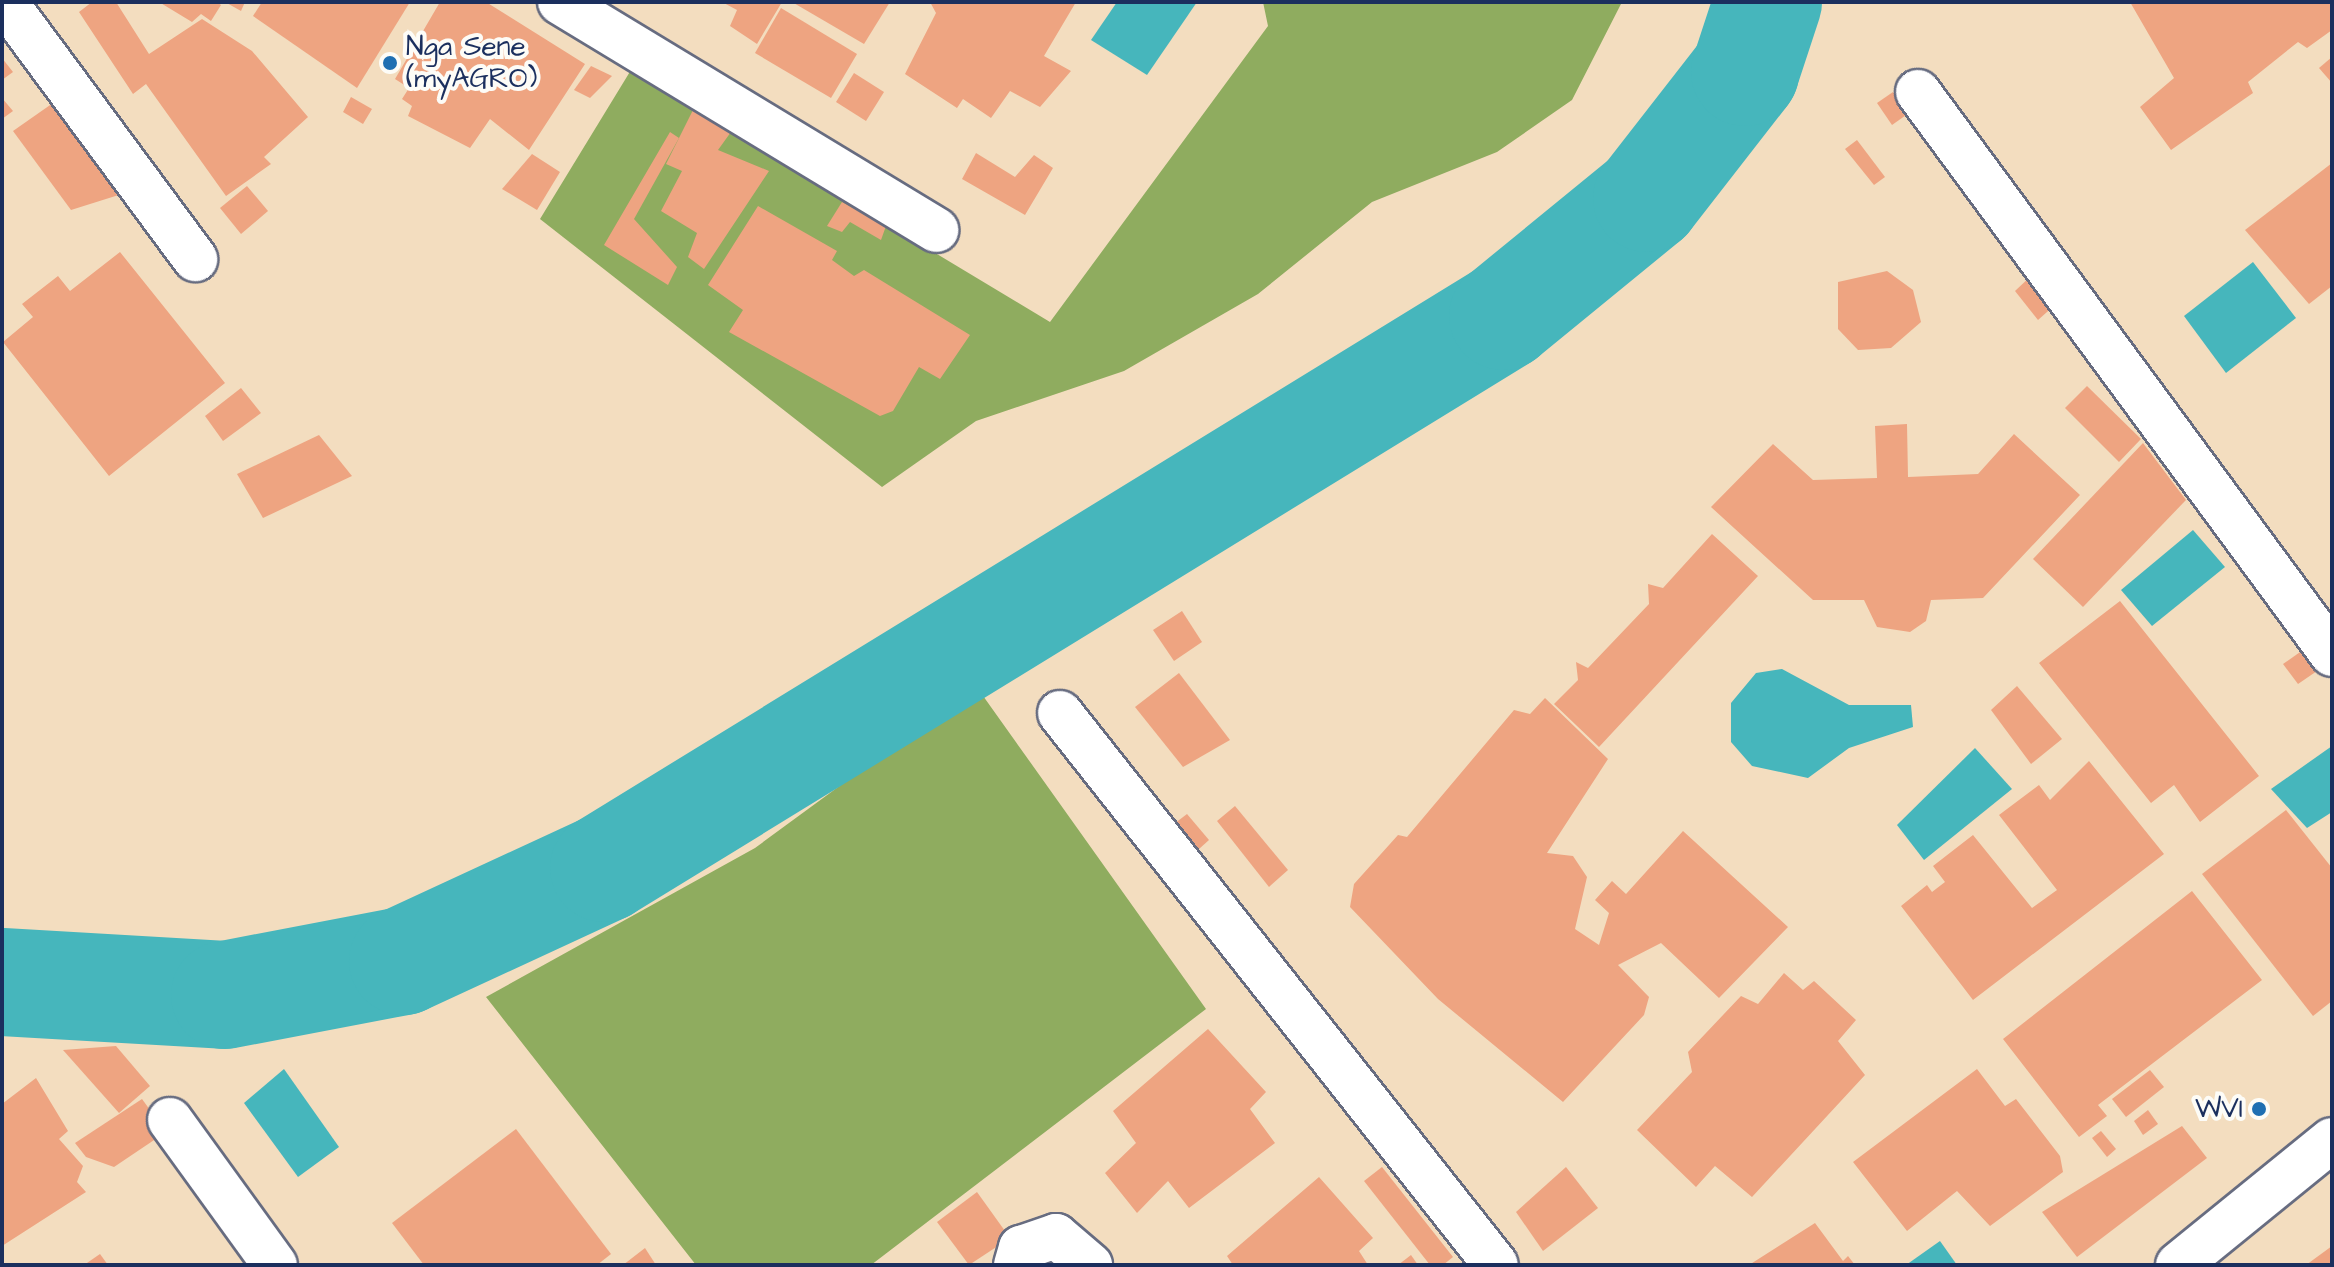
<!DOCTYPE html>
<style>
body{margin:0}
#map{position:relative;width:2334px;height:1267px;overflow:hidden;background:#f3ddbf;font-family:"Architects Daughter",sans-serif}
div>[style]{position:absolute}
.forest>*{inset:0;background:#8fac5f}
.water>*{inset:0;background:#46b6bc}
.river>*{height:108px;margin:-54px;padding:0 54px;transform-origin:54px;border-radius:54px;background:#46b6bc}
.building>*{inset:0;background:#eea481}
.roads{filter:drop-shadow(2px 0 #676c80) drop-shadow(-2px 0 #676c80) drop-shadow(0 2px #676c80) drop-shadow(0 -2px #676c80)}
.minor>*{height:44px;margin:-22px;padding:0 22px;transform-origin:22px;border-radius:22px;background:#fff}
.dots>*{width:22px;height:22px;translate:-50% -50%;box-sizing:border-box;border:4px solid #fdfcf7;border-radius:50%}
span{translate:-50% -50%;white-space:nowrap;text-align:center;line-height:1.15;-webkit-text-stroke:8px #fdfcf7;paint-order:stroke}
.poi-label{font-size:28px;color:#1b2f5e}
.left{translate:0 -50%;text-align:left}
.right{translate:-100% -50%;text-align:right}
.frame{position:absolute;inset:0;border:4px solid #1b2f5e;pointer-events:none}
</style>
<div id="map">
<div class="forest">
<i style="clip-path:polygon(1263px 2px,1622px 2px,1572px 100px,1497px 152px,1372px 202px,1258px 294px,1124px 371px,976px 421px,882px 487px,540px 219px,631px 70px,1050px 322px,1268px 26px)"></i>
<i style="clip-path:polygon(976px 686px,1206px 1009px,871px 1265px,696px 1265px,486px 997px,755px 848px)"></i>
</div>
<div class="water">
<i style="clip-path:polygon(1117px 2px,1197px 2px,1147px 75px,1091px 40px)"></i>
<i style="clip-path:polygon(2253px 262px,2296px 318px,2226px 373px,2184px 316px)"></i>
<i style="clip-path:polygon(2193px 530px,2225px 567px,2152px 626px,2121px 590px)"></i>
<i style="clip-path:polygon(1782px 669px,1849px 705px,1911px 705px,1913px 727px,1849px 748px,1808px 778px,1752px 766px,1731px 742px,1731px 703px,1756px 673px)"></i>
<i style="clip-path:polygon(2332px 746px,2332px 812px,2307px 828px,2271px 789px)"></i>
<i style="clip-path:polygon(1975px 748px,2012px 789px,1924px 860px,1897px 825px)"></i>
<i style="clip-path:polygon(284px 1069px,339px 1147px,298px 1177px,244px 1103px)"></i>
<i style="clip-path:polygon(1940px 1241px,1957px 1265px,1906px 1265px)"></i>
</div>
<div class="river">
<i style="left:2px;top:982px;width:223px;rotate:3.3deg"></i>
<i style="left:225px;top:995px;width:181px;rotate:-10.8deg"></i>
<i style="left:403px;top:961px;width:221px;rotate:-24.8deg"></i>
<i style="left:604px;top:868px;width:1055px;rotate:-31.55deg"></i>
<i style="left:1503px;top:316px;width:186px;rotate:-39.3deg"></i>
<i style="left:1647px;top:198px;width:160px;rotate:-52.1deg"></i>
<i style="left:1745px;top:72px;width:74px;rotate:-71.8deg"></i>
</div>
<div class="building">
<i style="clip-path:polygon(92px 2px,116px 2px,149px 54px,202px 19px,252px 51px,308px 117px,264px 157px,271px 164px,226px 196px,146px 84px,133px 94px,79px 12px)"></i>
<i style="clip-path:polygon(159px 2px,217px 2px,221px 5px,211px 21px,201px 14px,192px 22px)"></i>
<i style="clip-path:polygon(225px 2px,245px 2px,241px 11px)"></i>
<i style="clip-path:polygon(262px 2px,410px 2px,357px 88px,253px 16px)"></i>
<i style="clip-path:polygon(440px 2px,486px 2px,585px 64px,529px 150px,490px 119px,470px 148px,408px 116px,412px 106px,402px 99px,409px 88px,395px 79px)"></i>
<i style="clip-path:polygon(722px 2px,782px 2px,757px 44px,730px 26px,737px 10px)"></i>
<i style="clip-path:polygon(792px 2px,890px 2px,864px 44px)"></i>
<i style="clip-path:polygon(930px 2px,1076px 2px,1044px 56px,1071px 71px,1040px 107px,1010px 91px,991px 118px,963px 99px,957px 108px,905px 74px,936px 13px)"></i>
<i style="clip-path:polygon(2130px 2px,2332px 2px,2332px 30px,2307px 48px,2298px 42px,2248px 82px,2253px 93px,2171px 150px,2140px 107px,2174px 78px)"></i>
<i style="clip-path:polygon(781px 8px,857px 54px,831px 98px,755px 53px)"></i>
<i style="clip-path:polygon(2332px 57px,2332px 83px,2319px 68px)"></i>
<i style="clip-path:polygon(2px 58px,13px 72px,2px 80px)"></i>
<i style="clip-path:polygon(591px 66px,612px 76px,590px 98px,574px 90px)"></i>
<i style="clip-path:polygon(854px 73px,884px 92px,866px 121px,836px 102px)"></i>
<i style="clip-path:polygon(1893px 92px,1909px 113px,1892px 125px,1877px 103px)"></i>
<i style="clip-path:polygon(351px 97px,372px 109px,363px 124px,343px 112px)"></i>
<i style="clip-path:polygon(2px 98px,13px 111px,2px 119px)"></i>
<i style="clip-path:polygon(697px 102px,736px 125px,718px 150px,769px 171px,704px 269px,688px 257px,697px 233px,661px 211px,682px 171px,666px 164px)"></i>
<i style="clip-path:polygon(53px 103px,125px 193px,71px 210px,13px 131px)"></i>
<i style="clip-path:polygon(670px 132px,679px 138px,634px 219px,677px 267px,668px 285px,604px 245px)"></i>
<i style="clip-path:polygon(1857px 140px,1885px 177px,1874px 185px,1845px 149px)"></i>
<i style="clip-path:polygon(976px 153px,1015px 177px,1034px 155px,1053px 168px,1025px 215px,962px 179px)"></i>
<i style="clip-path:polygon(532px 154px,560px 172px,537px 210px,502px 189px)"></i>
<i style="clip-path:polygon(2332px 163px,2332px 286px,2309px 304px,2245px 230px)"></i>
<i style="clip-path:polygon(247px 186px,268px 211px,241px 234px,220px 208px)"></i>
<i style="clip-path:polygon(842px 202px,886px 226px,881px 240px,850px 222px,842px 232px,827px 226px)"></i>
<i style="clip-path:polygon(758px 206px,837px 251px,832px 260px,854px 276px,864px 270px,970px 335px,940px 379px,919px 367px,893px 411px,880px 416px,729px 332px,743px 310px,708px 285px)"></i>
<i style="clip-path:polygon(120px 252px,225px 383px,109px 476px,3px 342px,33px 317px,22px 304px,58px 276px,70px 291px)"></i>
<i style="clip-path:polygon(1887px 271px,1913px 290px,1921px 322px,1891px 348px,1858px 350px,1838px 329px,1838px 282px)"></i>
<i style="clip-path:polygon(2032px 275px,2056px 304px,2038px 320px,2015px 291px)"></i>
<i style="clip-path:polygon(2087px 386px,2141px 439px,2119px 462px,2065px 408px)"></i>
<i style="clip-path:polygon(241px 388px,261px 413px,223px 441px,205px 416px)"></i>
<i style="clip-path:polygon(1907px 424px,1908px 477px,1978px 474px,2014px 434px,2080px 495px,1983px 598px,1931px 600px,1926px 621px,1910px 632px,1877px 627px,1864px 600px,1813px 600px,1711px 507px,1773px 444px,1813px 480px,1877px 478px,1875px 426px)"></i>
<i style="clip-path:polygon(319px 435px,352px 476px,263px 518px,237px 474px)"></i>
<i style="clip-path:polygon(2143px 443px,2186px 500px,2083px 607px,2033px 559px)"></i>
<i style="clip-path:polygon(1712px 534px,1758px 576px,1599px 747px,1554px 704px,1578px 680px,1576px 662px,1588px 668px,1649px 604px,1648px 584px,1663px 588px)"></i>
<i style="clip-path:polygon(2120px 601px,2259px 776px,2200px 822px,2174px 785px,2151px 803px,2039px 663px)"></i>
<i style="clip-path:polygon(1182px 611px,1202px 642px,1174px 661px,1153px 630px)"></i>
<i style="clip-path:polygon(2303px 650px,2317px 671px,2298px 684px,2283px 664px)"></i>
<i style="clip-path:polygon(1179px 673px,1230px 740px,1183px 767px,1135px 707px)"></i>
<i style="clip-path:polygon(2017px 686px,2062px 739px,2031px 764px,1991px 710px)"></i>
<i style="clip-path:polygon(1545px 698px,1608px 759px,1547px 853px,1573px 856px,1587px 877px,1575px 929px,1599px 945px,1609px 913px,1595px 900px,1612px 881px,1626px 894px,1683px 831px,1788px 927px,1719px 998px,1661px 943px,1618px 965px,1649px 997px,1644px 1015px,1563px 1102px,1438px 999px,1350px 907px,1354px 884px,1398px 835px,1407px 837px,1514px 710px,1530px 714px)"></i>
<i style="clip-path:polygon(2089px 761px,2164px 854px,1973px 1000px,1901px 906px,1927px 885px,1932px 892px,1945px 882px,1933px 866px,1973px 835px,2032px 908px,2057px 890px,1999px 815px,2039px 785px,2050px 800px)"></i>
<i style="clip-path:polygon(1235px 806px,1288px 870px,1269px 887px,1217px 821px)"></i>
<i style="clip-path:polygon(2286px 810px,2332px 868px,2332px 1001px,2313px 1016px,2202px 874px)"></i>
<i style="clip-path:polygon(1187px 814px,1209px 840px,1189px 858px,1166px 830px)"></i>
<i style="clip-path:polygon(2192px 891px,2262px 980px,2098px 1105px,2107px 1116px,2079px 1137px,2003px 1039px)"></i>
<i style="clip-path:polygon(1784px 973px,1803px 990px,1814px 981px,1856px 1020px,1838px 1041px,1865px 1075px,1752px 1197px,1715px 1166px,1696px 1187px,1637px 1130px,1692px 1072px,1688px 1052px,1741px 996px,1758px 1004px)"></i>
<i style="clip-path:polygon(1208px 1029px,1266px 1092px,1250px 1109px,1275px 1143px,1189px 1208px,1168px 1181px,1137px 1213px,1105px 1173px,1136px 1143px,1113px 1111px)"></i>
<i style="clip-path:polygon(116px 1046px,150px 1086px,119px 1113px,63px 1050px)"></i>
<i style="clip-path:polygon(1977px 1069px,2005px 1106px,2016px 1099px,2060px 1156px,2063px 1172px,1990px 1226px,1957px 1191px,1907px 1231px,1853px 1162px)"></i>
<i style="clip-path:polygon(2150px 1070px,2164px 1087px,2126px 1117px,2112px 1099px)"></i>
<i style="clip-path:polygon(36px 1078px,68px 1131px,59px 1139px,83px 1166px,77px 1182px,86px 1192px,2px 1246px,2px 1104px)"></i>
<i style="clip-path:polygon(142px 1099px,166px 1132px,114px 1167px,86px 1157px,75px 1143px)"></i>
<i style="clip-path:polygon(2148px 1110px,2158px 1124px,2143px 1135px,2134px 1121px)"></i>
<i style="clip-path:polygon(2182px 1126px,2207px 1158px,2077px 1257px,2042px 1212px)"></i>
<i style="clip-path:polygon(516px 1129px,611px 1254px,597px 1265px,424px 1265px,392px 1223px)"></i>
<i style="clip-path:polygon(2101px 1131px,2116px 1149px,2107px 1157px,2092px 1138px)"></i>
<i style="clip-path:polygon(1382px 1167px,1453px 1257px,1443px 1265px,1430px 1265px,1364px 1181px)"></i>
<i style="clip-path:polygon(1566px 1167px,1598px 1208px,1543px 1251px,1516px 1212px)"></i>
<i style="clip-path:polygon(1319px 1177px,1373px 1238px,1359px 1251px,1368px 1265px,1233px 1265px,1227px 1256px)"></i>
<i style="clip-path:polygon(977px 1192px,1010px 1238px,969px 1265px,937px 1222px)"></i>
<i style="clip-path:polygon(1815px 1223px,1843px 1261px,1848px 1256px,1855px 1265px,1749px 1265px)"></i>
<i style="clip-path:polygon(2332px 1246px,2332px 1265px,2306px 1265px)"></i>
<i style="clip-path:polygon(645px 1248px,656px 1265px,623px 1265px)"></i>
<i style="clip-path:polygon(100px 1254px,108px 1265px,84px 1265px)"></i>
<i style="clip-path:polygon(1411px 1255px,1418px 1265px,1398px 1265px)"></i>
</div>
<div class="roads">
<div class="minor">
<i style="left:5px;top:2px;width:320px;rotate:53.5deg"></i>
<i style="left:560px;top:2px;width:440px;rotate:31.2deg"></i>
<i style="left:1918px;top:92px;width:698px;rotate:53.62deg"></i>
<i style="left:1060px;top:713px;width:703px;rotate:51.7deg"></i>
<i style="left:170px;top:1120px;width:179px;rotate:54.1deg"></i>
<i style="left:1016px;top:1265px;width:18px;rotate:-74deg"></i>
<i style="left:1021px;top:1248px;width:37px;rotate:-19deg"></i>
<i style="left:1056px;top:1236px;width:45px;rotate:40.5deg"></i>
<i style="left:2178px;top:1265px;width:198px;rotate:-39.1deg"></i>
</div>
</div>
<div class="dots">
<i style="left:390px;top:63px;background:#1f6fb2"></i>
<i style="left:2259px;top:1109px;background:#1f6fb2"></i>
</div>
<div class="poi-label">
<span class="left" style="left:406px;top:63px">Nga Sene<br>(myAGRO)</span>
<span class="right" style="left:2243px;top:1109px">WVI</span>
</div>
<div class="frame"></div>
</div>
